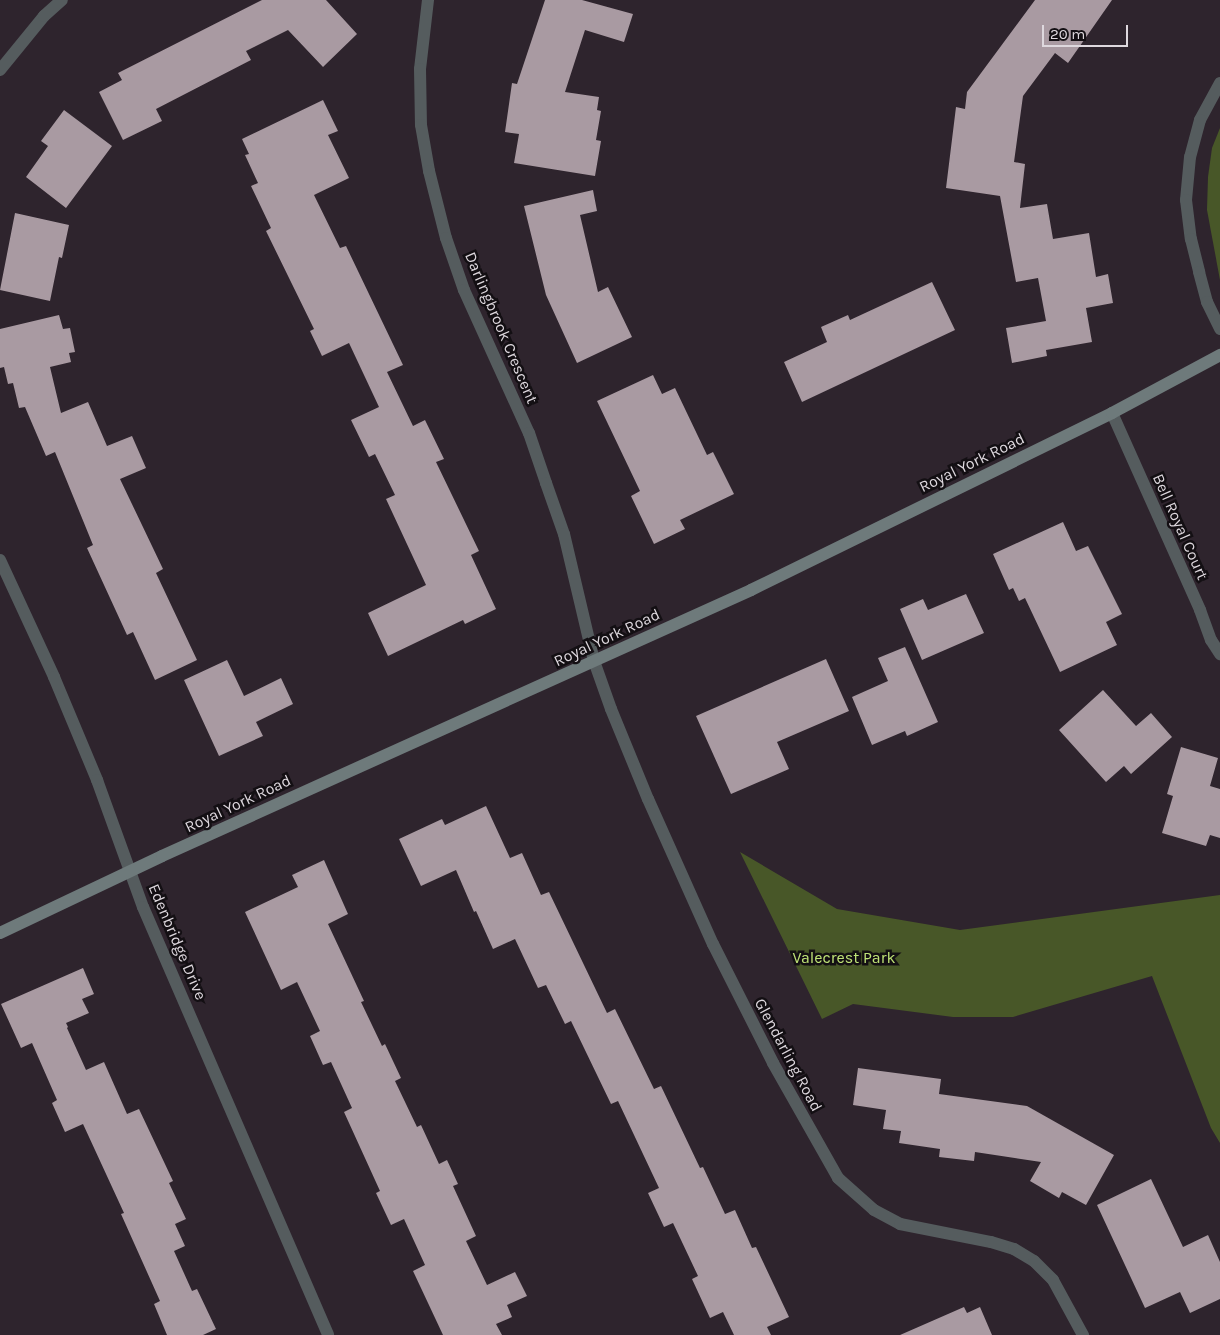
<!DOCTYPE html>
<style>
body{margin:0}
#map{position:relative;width:1220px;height:1335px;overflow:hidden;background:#2e242d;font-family:Karla,sans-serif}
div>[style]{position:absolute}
.green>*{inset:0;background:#485728}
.building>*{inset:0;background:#a99aa2}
.minor>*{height:12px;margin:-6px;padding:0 6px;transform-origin:6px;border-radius:6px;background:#555c5e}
.secondary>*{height:12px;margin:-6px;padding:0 6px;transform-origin:6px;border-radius:6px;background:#6e7a7b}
span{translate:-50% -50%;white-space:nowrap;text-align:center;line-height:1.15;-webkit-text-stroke:5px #130f13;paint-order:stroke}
.street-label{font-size:16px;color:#ded8de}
.park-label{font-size:16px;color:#bfe377}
.scale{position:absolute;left:1042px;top:25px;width:86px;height:22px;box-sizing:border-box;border:2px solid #ded8de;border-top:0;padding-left:6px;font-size:15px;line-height:18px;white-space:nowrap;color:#ded8de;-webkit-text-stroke:4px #130f13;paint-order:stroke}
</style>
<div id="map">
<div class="green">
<i style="clip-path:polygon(1220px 128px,1220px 280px,1207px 210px,1208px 177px,1212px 148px)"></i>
<i style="clip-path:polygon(740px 852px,837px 909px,960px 930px,1220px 895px,1220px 1143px,1211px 1128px,1152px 976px,1013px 1017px,953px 1017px,853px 1004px,822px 1019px)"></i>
</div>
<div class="building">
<i style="clip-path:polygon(262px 0,326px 0,357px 34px,323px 67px,288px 30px,246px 51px,251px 60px,156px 109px,162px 121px,123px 140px,99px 92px,122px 80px,118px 73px)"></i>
<i style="clip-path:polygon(545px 0,582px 0,633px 14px,624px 42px,585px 30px,565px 92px,599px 97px,597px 110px,601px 111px,596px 140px,601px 141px,595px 176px,514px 163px,519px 134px,505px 132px,512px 83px,517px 84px)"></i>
<i style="clip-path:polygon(1035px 0,1112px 0,1068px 63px,1055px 53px,1023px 96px,1014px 162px,1025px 164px,1020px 208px,1047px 204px,1053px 239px,1089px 233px,1096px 277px,1108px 274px,1113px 303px,1086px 308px,1092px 342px,1046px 350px,1047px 356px,1012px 363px,1006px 328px,1046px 321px,1038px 278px,1016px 282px,1000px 196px,946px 188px,956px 107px,965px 109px,967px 92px)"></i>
<i style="clip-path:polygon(323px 100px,338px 131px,328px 135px,349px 178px,314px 195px,340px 248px,346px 246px,403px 365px,387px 372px,413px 426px,425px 420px,444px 459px,436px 462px,479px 551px,471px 555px,496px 609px,465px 624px,463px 620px,388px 656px,368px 613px,426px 585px,386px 499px,395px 495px,375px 454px,369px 457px,351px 420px,379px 407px,349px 343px,322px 356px,310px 331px,314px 329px,266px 231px,271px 228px,251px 186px,258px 183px,245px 155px,249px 154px,242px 139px)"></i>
<i style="clip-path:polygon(64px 110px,112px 146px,66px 208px,26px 177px,48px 146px,41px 141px)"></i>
<i style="clip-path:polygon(593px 190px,597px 211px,580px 215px,598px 292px,608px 287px,632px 337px,577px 363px,546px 295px,524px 206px)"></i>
<i style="clip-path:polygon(15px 213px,69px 225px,62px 258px,59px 257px,50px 301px,0 290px)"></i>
<i style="clip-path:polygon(932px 282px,955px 330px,802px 402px,784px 362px,827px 342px,821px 327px,848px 315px,850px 320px)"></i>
<i style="clip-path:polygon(59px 315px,63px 329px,70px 328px,75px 352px,69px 353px,71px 362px,50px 367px,61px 413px,88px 402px,107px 446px,132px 436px,146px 468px,120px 479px,163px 569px,156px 573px,197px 660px,155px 680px,133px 632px,127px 635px,87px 548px,93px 545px,55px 452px,46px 456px,25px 407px,19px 408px,13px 383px,8px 384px,4px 367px,0 368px,0 329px)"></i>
<i style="clip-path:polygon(653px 375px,662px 394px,675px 388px,707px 455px,713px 452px,734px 494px,680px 520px,685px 529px,654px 544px,631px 496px,640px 491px,597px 401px)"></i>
<i style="clip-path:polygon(1063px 522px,1076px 551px,1088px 546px,1122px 614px,1106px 622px,1117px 645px,1060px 672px,1025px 598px,1019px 601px,1013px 588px,1009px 590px,993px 554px)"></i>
<i style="clip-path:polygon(966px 594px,984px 633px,922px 660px,900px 609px,923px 599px,928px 610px)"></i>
<i style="clip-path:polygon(905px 647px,938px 722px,907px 736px,905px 731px,872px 745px,852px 697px,888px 681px,878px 658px)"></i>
<i style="clip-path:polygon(826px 659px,849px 711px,777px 742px,789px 769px,731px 794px,696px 716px)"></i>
<i style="clip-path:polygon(227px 660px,244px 696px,281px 678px,293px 704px,256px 722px,263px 736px,219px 756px,184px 680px)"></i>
<i style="clip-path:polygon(1103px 690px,1136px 726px,1151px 713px,1172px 737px,1131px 774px,1124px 766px,1106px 782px,1059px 730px)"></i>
<i style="clip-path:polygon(1181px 747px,1218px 758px,1210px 786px,1220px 789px,1220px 838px,1210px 835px,1206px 846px,1162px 833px,1173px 796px,1167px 794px)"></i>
<i style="clip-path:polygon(486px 806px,510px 858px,522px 853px,541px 895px,549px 892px,607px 1013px,615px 1009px,654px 1089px,661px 1086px,700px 1168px,703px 1167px,725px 1214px,735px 1210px,752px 1248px,756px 1247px,789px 1317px,767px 1327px,771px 1335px,734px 1335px,723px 1312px,710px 1318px,692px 1279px,698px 1276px,673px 1223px,664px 1227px,648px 1193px,659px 1188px,618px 1101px,611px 1104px,571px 1021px,565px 1024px,546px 985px,538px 988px,515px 939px,493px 949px,476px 911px,474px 912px,456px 870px,421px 886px,399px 839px,442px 819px,445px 825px)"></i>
<i style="clip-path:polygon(324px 860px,348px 914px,328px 924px,364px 1001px,361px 1002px,382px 1046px,385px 1044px,401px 1078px,395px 1081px,417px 1127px,421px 1125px,439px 1164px,447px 1160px,458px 1184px,453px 1186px,476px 1236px,466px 1241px,487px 1285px,515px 1272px,527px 1296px,507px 1305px,512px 1317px,496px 1324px,502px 1335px,443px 1335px,413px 1271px,425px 1265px,404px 1219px,391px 1225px,376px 1193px,380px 1191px,344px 1112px,352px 1108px,331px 1062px,323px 1065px,310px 1036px,320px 1031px,297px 982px,281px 990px,245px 912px,298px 887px,292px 875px)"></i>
<i style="clip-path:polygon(83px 968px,94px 994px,82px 999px,89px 1013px,66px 1023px,68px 1027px,67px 1028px,86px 1070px,104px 1062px,127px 1114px,139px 1109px,173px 1181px,169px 1183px,186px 1219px,175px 1224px,185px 1246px,174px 1251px,192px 1291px,197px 1289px,216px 1329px,203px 1335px,167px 1335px,154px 1304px,160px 1301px,121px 1214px,124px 1213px,83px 1124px,65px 1132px,52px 1103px,57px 1100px,32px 1043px,21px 1048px,1px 1004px)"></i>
<i style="clip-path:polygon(858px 1068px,941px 1079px,939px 1094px,1027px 1106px,1114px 1155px,1086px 1205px,1062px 1192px,1059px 1198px,1030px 1181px,1041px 1162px,975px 1152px,974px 1161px,939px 1157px,940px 1149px,899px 1143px,901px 1131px,883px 1129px,886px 1110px,853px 1105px)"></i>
<i style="clip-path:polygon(1151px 1179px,1183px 1247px,1208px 1235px,1220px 1262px,1220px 1299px,1190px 1313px,1180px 1292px,1145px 1308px,1097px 1205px)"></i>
<i style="clip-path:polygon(964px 1307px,967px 1313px,980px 1307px,992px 1335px,900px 1335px)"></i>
</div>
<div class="minor">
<i style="left:428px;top:0;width:69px;rotate:96.6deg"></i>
<i style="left:420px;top:69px;width:56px;rotate:89deg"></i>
<i style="left:421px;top:125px;width:47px;rotate:80.1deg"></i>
<i style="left:429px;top:171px;width:69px;rotate:75.8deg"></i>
<i style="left:446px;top:238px;width:55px;rotate:70.9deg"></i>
<i style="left:464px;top:290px;width:157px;rotate:65.6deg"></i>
<i style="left:529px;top:433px;width:53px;rotate:71.2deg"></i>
<i style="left:546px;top:483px;width:54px;rotate:70.6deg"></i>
<i style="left:564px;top:534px;width:130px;rotate:76.7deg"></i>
<i style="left:594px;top:661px;width:51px;rotate:70.5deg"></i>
<i style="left:611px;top:709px;width:97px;rotate:67.7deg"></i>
<i style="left:648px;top:799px;width:159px;rotate:65.9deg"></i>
<i style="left:713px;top:944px;width:133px;rotate:63.2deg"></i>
<i style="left:773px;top:1063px;width:132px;rotate:60.5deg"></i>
<i style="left:838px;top:1178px;width:48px;rotate:41.6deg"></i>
<i style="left:874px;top:1210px;width:30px;rotate:28deg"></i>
<i style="left:900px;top:1224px;width:93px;rotate:11.2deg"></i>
<i style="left:991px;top:1242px;width:24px;rotate:17deg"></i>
<i style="left:1014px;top:1249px;width:23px;rotate:31deg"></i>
<i style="left:1034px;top:1261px;width:27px;rotate:45deg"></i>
<i style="left:1053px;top:1280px;width:63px;rotate:61.4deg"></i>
<i style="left:0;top:70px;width:70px;rotate:-50.8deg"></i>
<i style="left:44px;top:16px;width:24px;rotate:-42deg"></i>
<i style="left:1220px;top:83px;width:42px;rotate:118.4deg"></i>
<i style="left:1200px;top:120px;width:38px;rotate:105deg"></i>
<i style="left:1190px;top:157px;width:43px;rotate:95.3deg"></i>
<i style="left:1186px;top:200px;width:39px;rotate:83deg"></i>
<i style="left:1191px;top:239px;width:34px;rotate:76deg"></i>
<i style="left:1199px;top:272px;width:31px;rotate:75deg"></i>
<i style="left:1207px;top:302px;width:30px;rotate:64deg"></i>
<i style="left:1112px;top:413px;width:216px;rotate:65.9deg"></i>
<i style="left:1200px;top:610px;width:32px;rotate:70deg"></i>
<i style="left:1211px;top:640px;width:17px;rotate:57deg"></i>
<i style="left:0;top:560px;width:129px;rotate:65.2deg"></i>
<i style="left:54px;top:677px;width:112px;rotate:67.3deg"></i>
<i style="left:97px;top:780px;width:135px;rotate:70.1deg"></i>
<i style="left:143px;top:907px;width:466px;rotate:66.6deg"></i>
</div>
<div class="secondary">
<i style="left:0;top:933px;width:179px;rotate:-25.4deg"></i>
<i style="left:162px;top:856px;width:646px;rotate:-24.3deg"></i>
<i style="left:751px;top:590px;width:402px;rotate:-26.1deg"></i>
<i style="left:1112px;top:413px;width:123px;rotate:-28.2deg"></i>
</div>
<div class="street-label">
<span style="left:501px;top:328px;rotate:67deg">Darlingbrook Crescent</span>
<span style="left:972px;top:463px;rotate:-26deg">Royal York Road</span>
<span style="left:1180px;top:527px;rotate:66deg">Bell Royal Court</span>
<span style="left:607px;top:638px;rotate:-25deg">Royal York Road</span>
<span style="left:238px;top:804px;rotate:-25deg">Royal York Road</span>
<span style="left:177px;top:942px;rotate:67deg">Edenbridge Drive</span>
<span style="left:788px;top:1055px;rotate:62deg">Glendarling Road</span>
</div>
<div class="park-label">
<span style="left:844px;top:958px">Valecrest Park</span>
</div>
<div class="scale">20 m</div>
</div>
